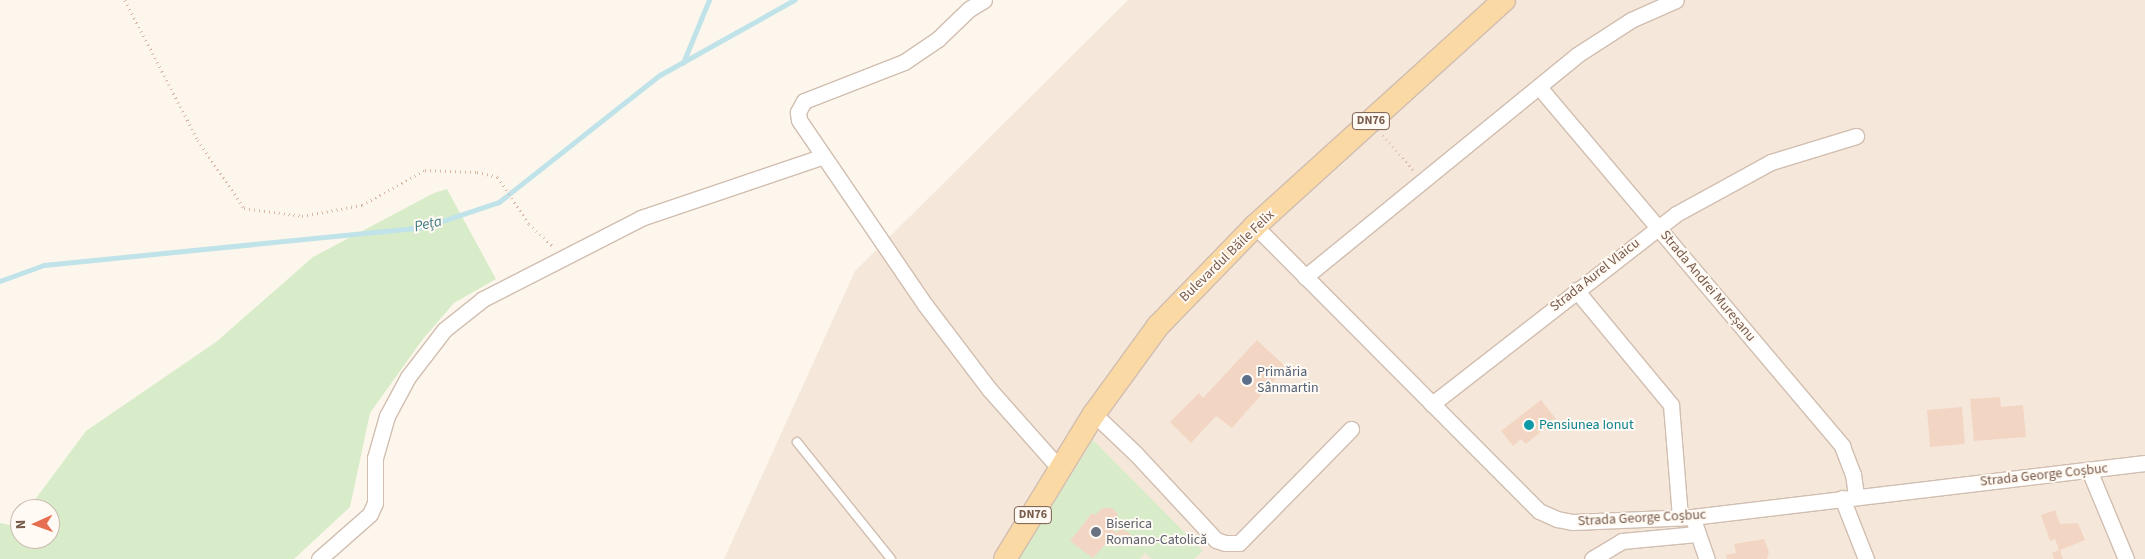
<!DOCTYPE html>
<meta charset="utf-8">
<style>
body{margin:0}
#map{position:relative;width:2145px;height:559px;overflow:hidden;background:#fdf6ec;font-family:"Source Sans 3",sans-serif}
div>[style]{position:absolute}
.residential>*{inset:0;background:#f5e8da}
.green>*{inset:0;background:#d8ecc9}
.stream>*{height:4.5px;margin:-2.25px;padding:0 2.25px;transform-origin:2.25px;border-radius:2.25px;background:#bfe3e8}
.building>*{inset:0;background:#f3d5c3}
.path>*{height:2.5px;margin-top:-1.25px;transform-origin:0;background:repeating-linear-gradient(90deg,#d9b8a5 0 1px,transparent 0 5px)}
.roads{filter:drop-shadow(1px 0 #d1beb0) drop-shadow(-1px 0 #d1beb0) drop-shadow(0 1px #d1beb0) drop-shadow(0 -1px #d1beb0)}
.service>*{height:8px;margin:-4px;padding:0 4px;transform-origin:4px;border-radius:4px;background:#fff}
.minor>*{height:15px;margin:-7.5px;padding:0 7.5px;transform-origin:7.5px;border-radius:7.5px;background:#fff}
.primary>*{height:22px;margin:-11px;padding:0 11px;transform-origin:11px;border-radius:11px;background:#fbd9a5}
.dots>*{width:14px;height:14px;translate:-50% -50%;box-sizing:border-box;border:2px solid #fffaf3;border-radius:50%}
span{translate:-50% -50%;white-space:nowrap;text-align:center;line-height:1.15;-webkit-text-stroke:4px #fffaf3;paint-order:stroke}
.shield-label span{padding:1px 4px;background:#fffaf3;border:1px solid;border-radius:4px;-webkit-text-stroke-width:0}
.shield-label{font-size:12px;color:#7a5c4d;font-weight:700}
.street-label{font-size:14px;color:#7a5c4d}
.service-label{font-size:14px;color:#4e5e75}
.left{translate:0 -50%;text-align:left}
.culture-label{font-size:14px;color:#0d838f}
.worship-label{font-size:14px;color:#5b616d}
.water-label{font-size:15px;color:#437c86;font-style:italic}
.north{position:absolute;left:10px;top:499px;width:50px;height:50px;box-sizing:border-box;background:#fffaf3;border:1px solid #cabbb1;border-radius:50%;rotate:268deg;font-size:14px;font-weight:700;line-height:20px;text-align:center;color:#7a5c4d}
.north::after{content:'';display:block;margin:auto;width:18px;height:22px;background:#e76f51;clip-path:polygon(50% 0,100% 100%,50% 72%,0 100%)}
</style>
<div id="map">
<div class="residential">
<i style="clip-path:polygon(1128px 0,2145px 0,2145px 559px,724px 559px,855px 271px)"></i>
</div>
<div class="green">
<i style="clip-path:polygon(447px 189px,496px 279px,454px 303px,423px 339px,370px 413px,350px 507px,294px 559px,0 559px,0 523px,15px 526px,20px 520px,20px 539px,50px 539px,50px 509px,28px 509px,86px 431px,216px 342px,313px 257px,434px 193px)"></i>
<i style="clip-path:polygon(1093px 440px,1203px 551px,1194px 559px,1152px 559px,1145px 553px,1140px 559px,1019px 559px)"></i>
</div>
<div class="stream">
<i style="left:683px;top:63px;width:68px;rotate:-67.6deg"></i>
<i style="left:0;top:281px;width:47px;rotate:-20deg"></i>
<i style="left:44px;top:265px;width:383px;rotate:-5.7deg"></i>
<i style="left:425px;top:227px;width:78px;rotate:-18.7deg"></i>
<i style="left:499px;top:202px;width:205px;rotate:-38.3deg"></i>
<i style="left:660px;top:75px;width:154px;rotate:-29.2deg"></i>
</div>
<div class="building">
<i style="clip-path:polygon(1257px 340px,1286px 367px,1232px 428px,1216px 416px,1191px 443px,1170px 422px,1199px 393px,1203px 398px)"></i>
<i style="clip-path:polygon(2000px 397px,2001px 407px,2023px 405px,2026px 437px,1974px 441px,1970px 399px)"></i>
<i style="clip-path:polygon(1541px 400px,1556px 419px,1526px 444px,1521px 439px,1513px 446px,1501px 431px)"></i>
<i style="clip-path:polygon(1962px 407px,1965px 444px,1930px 447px,1927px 410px)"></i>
<i style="clip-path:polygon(1103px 508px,1112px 508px,1117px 513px,1118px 521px,1113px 530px,1117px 533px,1120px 528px,1132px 535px,1122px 547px,1111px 538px,1093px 558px,1070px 541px,1092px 513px,1095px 515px)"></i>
<i style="clip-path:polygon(2055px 510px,2060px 524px,2078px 523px,2085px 540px,2060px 550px,2063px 559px,2054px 559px,2052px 553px,2059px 550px,2055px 539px,2050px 541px,2041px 515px)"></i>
<i style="clip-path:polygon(1764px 539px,1769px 552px,1767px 559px,1727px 559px,1726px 555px,1736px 553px,1734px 544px)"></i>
</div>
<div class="path">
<i style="left:125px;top:0;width:158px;rotate:62.5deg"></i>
<i style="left:198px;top:140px;width:82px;rotate:55.9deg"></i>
<i style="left:244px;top:208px;width:59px;rotate:7.9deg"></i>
<i style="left:302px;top:216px;width:61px;rotate:-10.4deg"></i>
<i style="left:362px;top:205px;width:72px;rotate:-29.1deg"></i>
<i style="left:425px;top:170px;width:52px;rotate:2.2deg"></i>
<i style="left:477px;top:172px;width:22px;rotate:13deg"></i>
<i style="left:498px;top:177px;width:56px;rotate:56.6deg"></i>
<i style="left:529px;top:224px;width:33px;rotate:43deg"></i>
<i style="left:1383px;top:135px;width:46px;rotate:49.4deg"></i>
</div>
<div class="roads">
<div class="service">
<i style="left:797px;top:442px;width:150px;rotate:51.2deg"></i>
</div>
<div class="minor">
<i style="left:984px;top:0;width:17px;rotate:149deg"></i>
<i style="left:969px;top:9px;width:43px;rotate:135.9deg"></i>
<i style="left:938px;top:39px;width:41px;rotate:145.9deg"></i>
<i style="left:904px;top:62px;width:107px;rotate:158.7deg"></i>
<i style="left:804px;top:101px;width:13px;rotate:119deg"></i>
<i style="left:798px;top:112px;width:8px;rotate:83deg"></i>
<i style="left:799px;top:120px;width:225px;rotate:55.7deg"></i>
<i style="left:926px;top:306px;width:104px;rotate:52.8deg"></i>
<i style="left:989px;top:389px;width:108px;rotate:48.4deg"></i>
<i style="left:1539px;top:87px;width:470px;rotate:49.8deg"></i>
<i style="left:1842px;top:446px;width:30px;rotate:69deg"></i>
<i style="left:1853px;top:474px;width:22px;rotate:82deg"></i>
<i style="left:1255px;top:226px;width:402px;rotate:45.1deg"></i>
<i style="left:1539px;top:511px;width:20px;rotate:24deg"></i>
<i style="left:1557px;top:519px;width:16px;rotate:11deg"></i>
<i style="left:1573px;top:522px;width:119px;rotate:-2.4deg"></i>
<i style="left:1692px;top:517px;width:456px;rotate:-6.8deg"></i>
<i style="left:1305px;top:277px;width:351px;rotate:-39.2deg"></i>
<i style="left:1577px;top:55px;width:64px;rotate:-32.9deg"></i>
<i style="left:1631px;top:20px;width:49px;rotate:-24deg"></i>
<i style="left:1576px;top:290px;width:149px;rotate:50.4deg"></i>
<i style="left:1671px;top:405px;width:113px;rotate:85.4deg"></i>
<i style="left:1432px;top:404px;width:309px;rotate:-37.9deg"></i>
<i style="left:1676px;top:214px;width:108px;rotate:-28.7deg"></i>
<i style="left:1771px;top:162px;width:89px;rotate:-17deg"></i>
<i style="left:1094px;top:414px;width:58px;rotate:43.6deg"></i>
<i style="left:1136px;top:454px;width:117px;rotate:47.1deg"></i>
<i style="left:1216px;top:540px;width:9px;rotate:18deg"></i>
<i style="left:1225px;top:543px;width:14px"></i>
<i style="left:1239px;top:543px;width:160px;rotate:-45.5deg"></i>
<i style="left:2089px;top:470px;width:96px;rotate:67.4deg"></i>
<i style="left:1842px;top:498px;width:66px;rotate:68.5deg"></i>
<i style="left:1695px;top:525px;width:36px;rotate:71deg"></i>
<i style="left:319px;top:559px;width:68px;rotate:-41.4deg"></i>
<i style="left:370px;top:514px;width:12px;rotate:-66deg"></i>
<i style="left:375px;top:503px;width:45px;rotate:-90deg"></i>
<i style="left:375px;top:458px;width:44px;rotate:-74.1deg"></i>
<i style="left:387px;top:416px;width:44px;rotate:-61.7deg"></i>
<i style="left:408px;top:377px;width:59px;rotate:-52.5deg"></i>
<i style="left:444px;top:330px;width:50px;rotate:-38.5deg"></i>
<i style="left:483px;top:299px;width:178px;rotate:-27.1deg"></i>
<i style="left:641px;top:218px;width:190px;rotate:-18.7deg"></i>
<i style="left:1592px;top:559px;width:35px;rotate:-31deg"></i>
<i style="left:1622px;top:541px;width:75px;rotate:-5.3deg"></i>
</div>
<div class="primary">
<i style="left:1005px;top:559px;width:170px;rotate:-58.5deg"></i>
<i style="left:1094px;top:414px;width:109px;rotate:-54deg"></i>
<i style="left:1158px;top:326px;width:139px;rotate:-45.9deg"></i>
<i style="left:1255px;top:226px;width:336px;rotate:-42.2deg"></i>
</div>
</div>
<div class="dots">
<i style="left:1247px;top:380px;background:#5c6f8a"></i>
<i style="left:1529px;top:425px;background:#0f9aa8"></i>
<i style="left:1096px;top:532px;background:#6b7280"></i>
</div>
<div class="shield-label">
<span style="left:1371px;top:121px">DN76</span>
<span style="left:1033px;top:515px">DN76</span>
</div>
<div class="street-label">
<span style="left:1227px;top:256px;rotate:-44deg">Bulevardul Băile Felix</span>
<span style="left:1595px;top:275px;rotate:-38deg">Strada Aurel Vlaicu</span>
<span style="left:1708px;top:286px;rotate:50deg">Strada Andrei Mureșanu</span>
<span style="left:2044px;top:475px;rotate:-6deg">Strada George Coșbuc</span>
<span style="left:1642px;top:518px;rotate:-3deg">Strada George Coșbuc</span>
</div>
<div class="service-label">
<span class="left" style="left:1257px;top:380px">Primăria<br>Sânmartin</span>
</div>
<div class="culture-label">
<span class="left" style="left:1539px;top:425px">Pensiunea Ionut</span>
</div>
<div class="worship-label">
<span class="left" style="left:1106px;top:532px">Biserica<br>Romano-Catolică</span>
</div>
<div class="water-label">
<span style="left:428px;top:224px;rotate:-13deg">Peța</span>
</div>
<div class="north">N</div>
</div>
